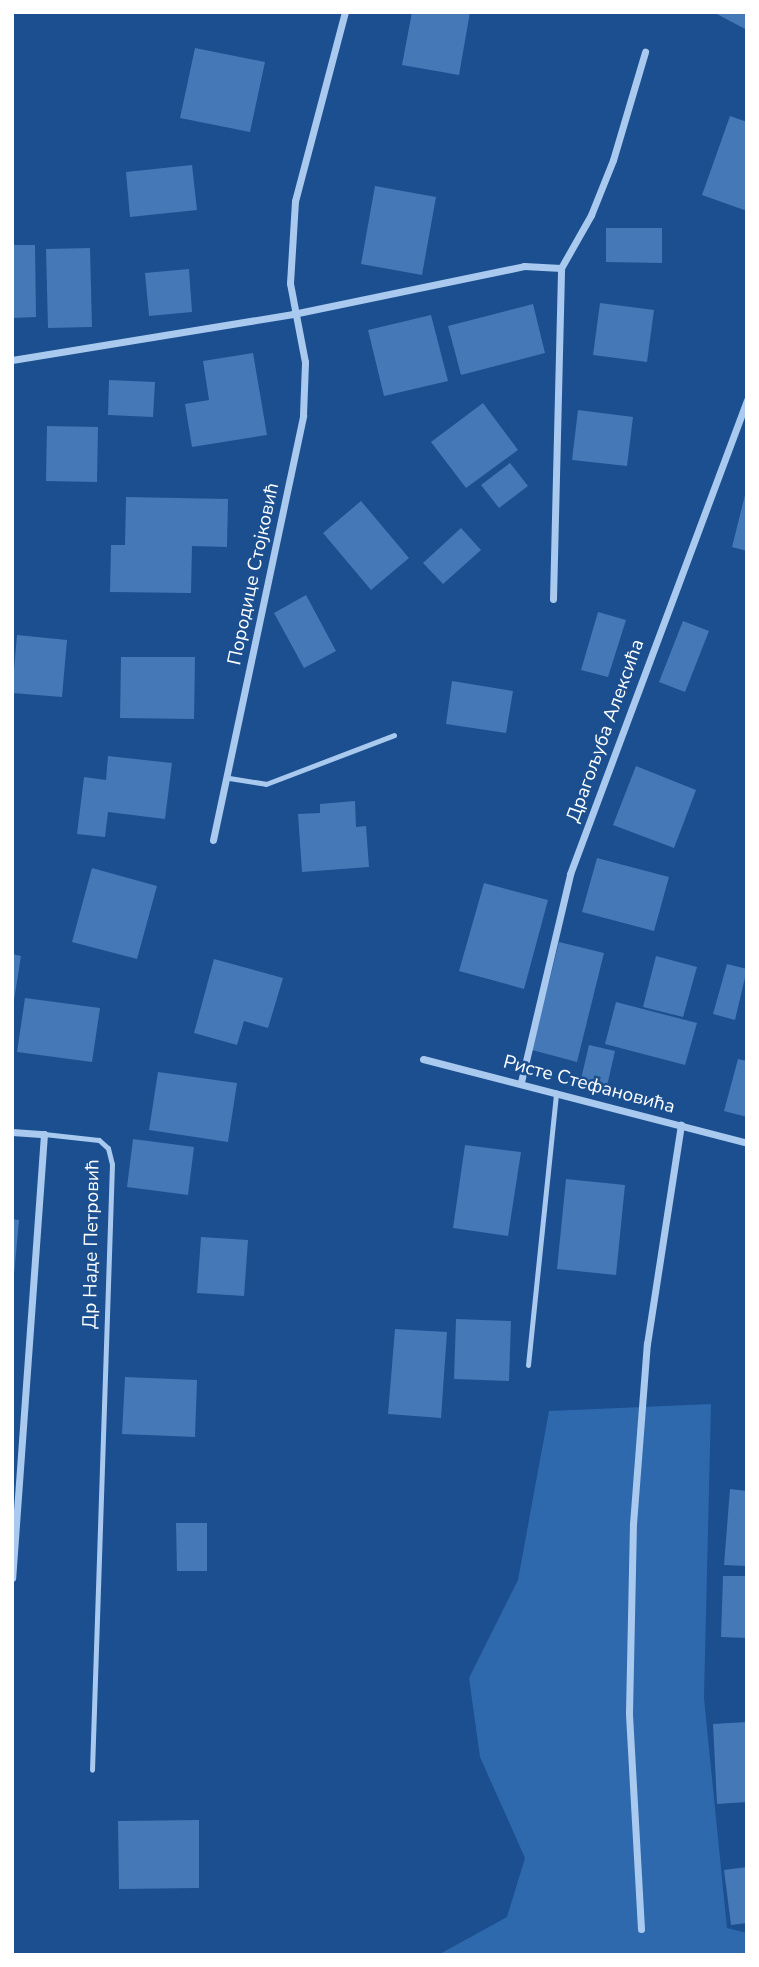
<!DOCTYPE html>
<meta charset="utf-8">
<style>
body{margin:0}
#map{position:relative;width:759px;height:1967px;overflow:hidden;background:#1b4f8f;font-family:"Nunito Sans",sans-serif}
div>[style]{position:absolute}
.green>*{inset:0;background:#2e69ad}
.building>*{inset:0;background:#4478b7}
.service>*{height:5px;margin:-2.5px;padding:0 2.5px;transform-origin:2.5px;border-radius:2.5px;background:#a9c9ee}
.minor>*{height:7px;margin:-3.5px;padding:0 3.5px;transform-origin:3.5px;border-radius:3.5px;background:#a9c9ee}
span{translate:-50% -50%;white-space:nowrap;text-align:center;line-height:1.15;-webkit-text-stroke:5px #1b4f8f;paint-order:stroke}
.street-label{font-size:19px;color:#fff}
.frame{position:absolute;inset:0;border:14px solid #fff;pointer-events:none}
</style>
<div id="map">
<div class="green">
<i style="clip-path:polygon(711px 1404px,704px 1698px,727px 1928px,747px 1933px,747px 1955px,438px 1955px,507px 1917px,525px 1858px,480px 1757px,469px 1678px,518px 1580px,549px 1411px)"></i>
</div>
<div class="building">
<i style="clip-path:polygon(412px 12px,470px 12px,459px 75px,402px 65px)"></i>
<i style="clip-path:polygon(713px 12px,747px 12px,747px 30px)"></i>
<i style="clip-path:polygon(195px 48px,265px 62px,250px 132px,180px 118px)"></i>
<i style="clip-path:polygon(730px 116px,747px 122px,747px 211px,702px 195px)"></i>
<i style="clip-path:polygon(192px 165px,197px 210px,130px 217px,126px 172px)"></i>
<i style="clip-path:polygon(375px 186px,436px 197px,422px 275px,361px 264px)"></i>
<i style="clip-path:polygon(606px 228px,662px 228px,662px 263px,606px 262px)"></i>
<i style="clip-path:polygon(12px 245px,35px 245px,36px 317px,12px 318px)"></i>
<i style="clip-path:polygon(90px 248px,92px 327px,48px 328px,46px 249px)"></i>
<i style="clip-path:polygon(189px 269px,192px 312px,149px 316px,145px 273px)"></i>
<i style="clip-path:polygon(600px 303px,654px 310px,647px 362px,593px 355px)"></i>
<i style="clip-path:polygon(533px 304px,545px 353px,461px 375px,448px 326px)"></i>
<i style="clip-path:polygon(431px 315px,448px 381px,384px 396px,368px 330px)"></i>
<i style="clip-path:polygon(253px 353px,267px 435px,192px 447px,185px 404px,209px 400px,203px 361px)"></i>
<i style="clip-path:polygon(109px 380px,155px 382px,153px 417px,108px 415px)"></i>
<i style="clip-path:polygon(483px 403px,518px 450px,466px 488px,431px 442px)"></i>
<i style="clip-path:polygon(578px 410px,633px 417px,627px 466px,572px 460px)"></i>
<i style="clip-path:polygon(47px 426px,98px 427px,97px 482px,46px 481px)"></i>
<i style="clip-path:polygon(510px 463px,528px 486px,499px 508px,481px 485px)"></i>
<i style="clip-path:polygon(746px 491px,747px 491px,747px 551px,732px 547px)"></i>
<i style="clip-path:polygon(126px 497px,228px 499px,227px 547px,192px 546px,191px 593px,110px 592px,111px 545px,125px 545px)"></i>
<i style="clip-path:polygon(361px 501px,409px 558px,371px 590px,323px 533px)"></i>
<i style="clip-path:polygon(461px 528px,481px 550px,443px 584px,423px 563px)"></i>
<i style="clip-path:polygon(306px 595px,336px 651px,304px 668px,274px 613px)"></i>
<i style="clip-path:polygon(598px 612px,626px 620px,608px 677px,581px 670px)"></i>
<i style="clip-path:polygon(683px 621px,709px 631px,685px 692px,659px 682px)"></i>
<i style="clip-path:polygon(17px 635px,67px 640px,62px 697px,12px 693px)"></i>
<i style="clip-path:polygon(121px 657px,195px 657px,194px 719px,120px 718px)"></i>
<i style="clip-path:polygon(452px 681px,513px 691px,506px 733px,446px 724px)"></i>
<i style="clip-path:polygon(108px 756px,172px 763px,165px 819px,108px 812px,105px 837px,77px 834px,84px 777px,106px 780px)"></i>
<i style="clip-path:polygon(636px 766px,696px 790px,674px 848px,613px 825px)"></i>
<i style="clip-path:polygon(355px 801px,356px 827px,366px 826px,369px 867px,302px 872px,298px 814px,320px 813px,320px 804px)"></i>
<i style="clip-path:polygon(597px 858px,669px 877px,654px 931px,582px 912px)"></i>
<i style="clip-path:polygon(92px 868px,157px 886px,137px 959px,72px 942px)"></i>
<i style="clip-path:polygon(484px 883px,548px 900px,524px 989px,459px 971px)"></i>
<i style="clip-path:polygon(559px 942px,604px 953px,577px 1062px,532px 1050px)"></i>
<i style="clip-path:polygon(12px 954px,21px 956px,14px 1000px,12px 999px)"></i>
<i style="clip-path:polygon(656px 956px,697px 967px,683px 1017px,643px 1007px)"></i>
<i style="clip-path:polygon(214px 959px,283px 978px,268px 1028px,244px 1021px,237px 1045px,194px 1033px)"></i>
<i style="clip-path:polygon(727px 964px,747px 969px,735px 1020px,713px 1014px)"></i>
<i style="clip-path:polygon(25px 998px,100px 1008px,92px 1062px,17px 1052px)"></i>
<i style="clip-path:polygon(616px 1002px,697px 1023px,685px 1065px,605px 1044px)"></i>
<i style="clip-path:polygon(589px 1045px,615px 1051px,607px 1086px,581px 1079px)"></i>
<i style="clip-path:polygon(738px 1059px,747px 1061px,747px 1117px,724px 1111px)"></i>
<i style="clip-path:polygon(158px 1072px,237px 1083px,228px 1142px,149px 1130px)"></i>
<i style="clip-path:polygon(133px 1139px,194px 1147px,188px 1195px,127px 1187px)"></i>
<i style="clip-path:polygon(465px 1145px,521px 1152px,508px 1236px,453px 1228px)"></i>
<i style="clip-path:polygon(566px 1179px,625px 1185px,616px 1275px,557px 1269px)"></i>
<i style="clip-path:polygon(12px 1219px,19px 1220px,14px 1275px,12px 1275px)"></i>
<i style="clip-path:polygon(201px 1237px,248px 1240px,244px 1296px,197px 1293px)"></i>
<i style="clip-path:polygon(456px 1319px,511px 1321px,509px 1381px,454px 1379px)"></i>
<i style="clip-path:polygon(395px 1329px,447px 1332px,441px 1418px,388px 1414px)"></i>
<i style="clip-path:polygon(125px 1377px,197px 1380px,195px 1437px,122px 1434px)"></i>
<i style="clip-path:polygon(730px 1489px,747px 1491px,747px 1566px,724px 1565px)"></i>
<i style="clip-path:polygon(176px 1523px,207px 1523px,207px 1571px,177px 1571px)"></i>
<i style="clip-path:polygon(723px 1576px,747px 1576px,747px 1638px,721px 1637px)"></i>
<i style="clip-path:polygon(747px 1722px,747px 1802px,717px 1804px,713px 1724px)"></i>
<i style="clip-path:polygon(199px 1820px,199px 1888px,119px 1889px,118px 1821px)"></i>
<i style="clip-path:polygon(747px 1867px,747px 1923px,731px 1925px,724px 1870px)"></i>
</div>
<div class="service">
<i style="left:229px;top:778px;width:37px;rotate:9deg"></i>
<i style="left:266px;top:784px;width:137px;rotate:-20.9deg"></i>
<i style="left:44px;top:1134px;width:55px;rotate:6.2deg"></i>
<i style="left:99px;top:1140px;width:12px;rotate:42deg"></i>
<i style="left:108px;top:1148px;width:16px;rotate:76deg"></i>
<i style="left:112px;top:1164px;width:606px;rotate:91.89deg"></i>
<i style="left:528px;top:1365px;width:274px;rotate:-84.1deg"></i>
</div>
<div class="minor">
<i style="left:12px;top:360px;width:285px;rotate:-9.3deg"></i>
<i style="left:293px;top:314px;width:236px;rotate:-11.7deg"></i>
<i style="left:524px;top:266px;width:37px;rotate:3deg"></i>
<i style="left:553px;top:599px;width:331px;rotate:-88.6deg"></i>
<i style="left:561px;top:268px;width:61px;rotate:-60.5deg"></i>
<i style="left:591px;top:215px;width:59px;rotate:-68.2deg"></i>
<i style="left:613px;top:160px;width:113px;rotate:-73.5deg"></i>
<i style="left:213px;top:840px;width:434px;rotate:-78deg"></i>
<i style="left:303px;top:415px;width:53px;rotate:-87.8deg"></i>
<i style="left:305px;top:362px;width:80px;rotate:-100.8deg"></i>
<i style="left:290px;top:283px;width:82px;rotate:-86.5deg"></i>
<i style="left:295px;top:201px;width:196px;rotate:-75.2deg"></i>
<i style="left:423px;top:1059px;width:335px;rotate:14.5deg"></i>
<i style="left:521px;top:1082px;width:214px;rotate:-76.7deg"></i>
<i style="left:570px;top:874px;width:506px;rotate:-69.52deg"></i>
<i style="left:12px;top:1132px;width:32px;rotate:4deg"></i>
<i style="left:44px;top:1134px;width:445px;rotate:94.1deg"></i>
<i style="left:641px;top:1929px;width:216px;rotate:-93.2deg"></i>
<i style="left:629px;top:1713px;width:189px;rotate:-88.8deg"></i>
<i style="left:633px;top:1524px;width:181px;rotate:-85.6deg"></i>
<i style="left:647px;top:1344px;width:222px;rotate:-81.2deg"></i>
</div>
<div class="street-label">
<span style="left:254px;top:574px;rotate:-78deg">Породице Стојковић</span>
<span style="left:606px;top:731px;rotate:-70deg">Драгољуба Алексића</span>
<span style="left:589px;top:1085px;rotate:15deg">Ристе Стефановића</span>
<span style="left:92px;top:1244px;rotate:-89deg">Др Наде Петровић</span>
</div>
<div class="frame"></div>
</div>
